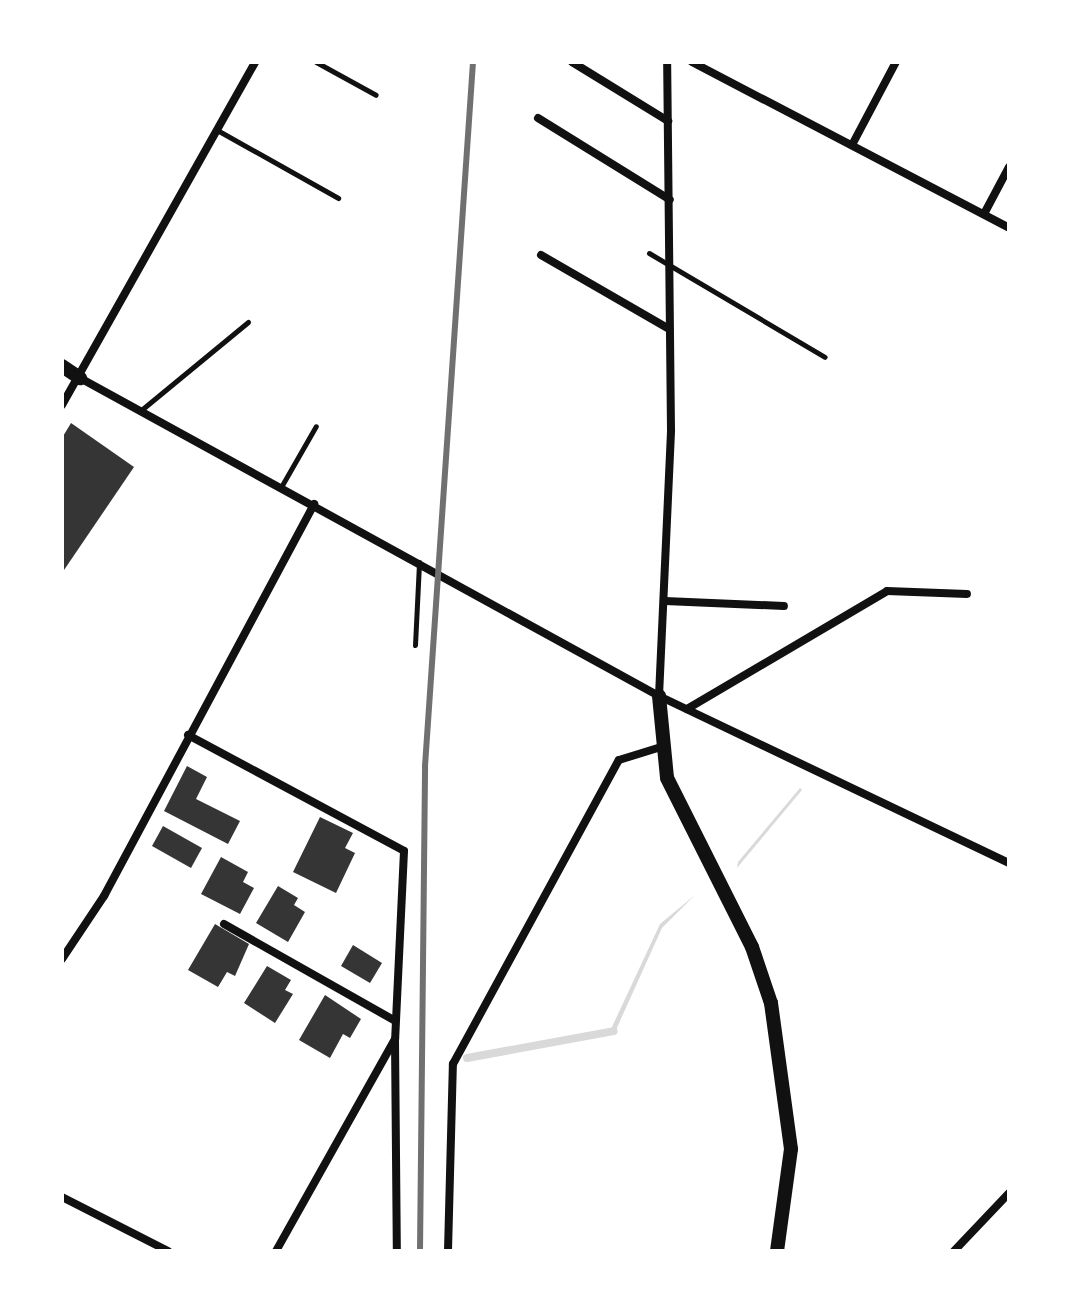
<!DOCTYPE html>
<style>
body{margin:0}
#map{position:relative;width:1071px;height:1313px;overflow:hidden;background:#fff;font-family:"Source Serif 4",serif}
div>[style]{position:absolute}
.water>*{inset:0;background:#d9d9d9}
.stream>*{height:8px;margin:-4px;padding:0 4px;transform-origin:4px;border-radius:4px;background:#d9d9d9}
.building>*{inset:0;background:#353535}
.service>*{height:5px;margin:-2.5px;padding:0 2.5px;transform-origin:2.5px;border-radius:2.5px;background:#111}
.minor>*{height:8px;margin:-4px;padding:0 4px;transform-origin:4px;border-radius:4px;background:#111}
.tertiary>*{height:14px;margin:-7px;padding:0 7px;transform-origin:7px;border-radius:7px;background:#111}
.rail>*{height:6px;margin:-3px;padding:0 3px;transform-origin:3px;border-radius:3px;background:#707070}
span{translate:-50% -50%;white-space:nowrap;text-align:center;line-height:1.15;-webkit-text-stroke:6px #fff;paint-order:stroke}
.frame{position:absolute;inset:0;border:64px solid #fff;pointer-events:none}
</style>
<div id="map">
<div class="water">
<i style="clip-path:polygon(800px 788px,802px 790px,737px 868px,738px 862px)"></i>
<i style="clip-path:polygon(695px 895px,662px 928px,615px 1032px,611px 1029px,660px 924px)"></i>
</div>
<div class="stream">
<i style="left:467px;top:1058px;width:149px;rotate:-10.4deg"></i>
</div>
<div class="building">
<i style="clip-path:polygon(71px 423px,134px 467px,62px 573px,62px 438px)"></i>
<i style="clip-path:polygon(187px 766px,207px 777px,196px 799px,240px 821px,228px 844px,164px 811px)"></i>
<i style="clip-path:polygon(320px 817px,353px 833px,345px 848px,355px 853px,336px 893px,293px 872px)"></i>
<i style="clip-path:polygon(163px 826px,202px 848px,191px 868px,152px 846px)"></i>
<i style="clip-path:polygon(221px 857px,248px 872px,243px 882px,254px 888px,240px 914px,201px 894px)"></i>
<i style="clip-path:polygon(278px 886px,298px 898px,294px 905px,305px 912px,288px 942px,256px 923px)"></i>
<i style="clip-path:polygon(215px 924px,249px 944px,235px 976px,227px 972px,218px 987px,188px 970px)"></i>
<i style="clip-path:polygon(353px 945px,382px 963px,370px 983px,341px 966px)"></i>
<i style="clip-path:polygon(267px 966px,291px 980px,285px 990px,293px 994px,275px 1023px,244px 1003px)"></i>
<i style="clip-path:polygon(325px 995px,361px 1019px,350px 1038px,343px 1034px,330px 1058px,299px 1040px)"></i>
</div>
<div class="service">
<i style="left:316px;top:62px;width:68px;rotate:28.8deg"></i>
<i style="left:217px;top:130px;width:139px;rotate:29.3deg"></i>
<i style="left:649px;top:253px;width:204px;rotate:30.6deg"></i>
<i style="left:140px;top:411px;width:140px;rotate:-39.5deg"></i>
<i style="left:281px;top:487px;width:70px;rotate:-60.2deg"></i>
<i style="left:415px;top:645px;width:83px;rotate:-87.2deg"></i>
</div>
<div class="minor">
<i style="left:572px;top:62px;width:113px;rotate:31.6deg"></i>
<i style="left:692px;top:62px;width:358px;rotate:27.6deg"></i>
<i style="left:538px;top:118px;width:155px;rotate:31.8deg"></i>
<i style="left:852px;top:145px;width:94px;rotate:-62.1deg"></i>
<i style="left:984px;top:214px;width:53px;rotate:-62deg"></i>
<i style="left:541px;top:255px;width:148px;rotate:30deg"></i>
<i style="left:80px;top:378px;width:661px;rotate:28.78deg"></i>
<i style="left:659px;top:696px;width:388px;rotate:25.5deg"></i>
<i style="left:62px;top:405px;width:394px;rotate:-60.6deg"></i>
<i style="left:665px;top:601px;width:119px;rotate:2.4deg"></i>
<i style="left:659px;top:696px;width:266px;rotate:-87.4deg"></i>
<i style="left:671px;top:430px;width:368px;rotate:-90.6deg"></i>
<i style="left:687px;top:709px;width:232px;rotate:-30.5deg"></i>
<i style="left:887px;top:591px;width:80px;rotate:2.1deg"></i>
<i style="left:188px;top:735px;width:245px;rotate:28.2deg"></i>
<i style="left:404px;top:851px;width:188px;rotate:92.7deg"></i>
<i style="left:395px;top:1039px;width:243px;rotate:119.3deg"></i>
<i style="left:224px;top:924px;width:195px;rotate:29.5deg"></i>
<i style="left:62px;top:959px;width:76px;rotate:-56.3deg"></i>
<i style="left:104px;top:896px;width:445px;rotate:-61.8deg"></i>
<i style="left:395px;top:1040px;width:211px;rotate:89.5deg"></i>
<i style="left:62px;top:1197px;width:119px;rotate:27deg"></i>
<i style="left:448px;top:1251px;width:187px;rotate:-88.5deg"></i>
<i style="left:453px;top:1064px;width:346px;rotate:-61.4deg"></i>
<i style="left:619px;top:760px;width:44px;rotate:-17.2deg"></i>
<i style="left:954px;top:1251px;width:80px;rotate:-46.5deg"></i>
</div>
<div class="tertiary">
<i style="left:62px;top:366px;width:22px;rotate:34deg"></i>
<i style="left:659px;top:696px;width:82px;rotate:84.4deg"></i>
<i style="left:667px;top:778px;width:189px;rotate:63.3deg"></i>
<i style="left:752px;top:947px;width:59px;rotate:71.3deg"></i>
<i style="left:771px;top:1003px;width:147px;rotate:82.2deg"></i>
<i style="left:791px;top:1149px;width:103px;rotate:97.8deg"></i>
</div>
<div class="rail">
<i style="left:420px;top:1251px;width:485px;rotate:-89.4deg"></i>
<i style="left:425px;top:766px;width:706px;rotate:-86.1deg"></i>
</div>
<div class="frame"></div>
</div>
